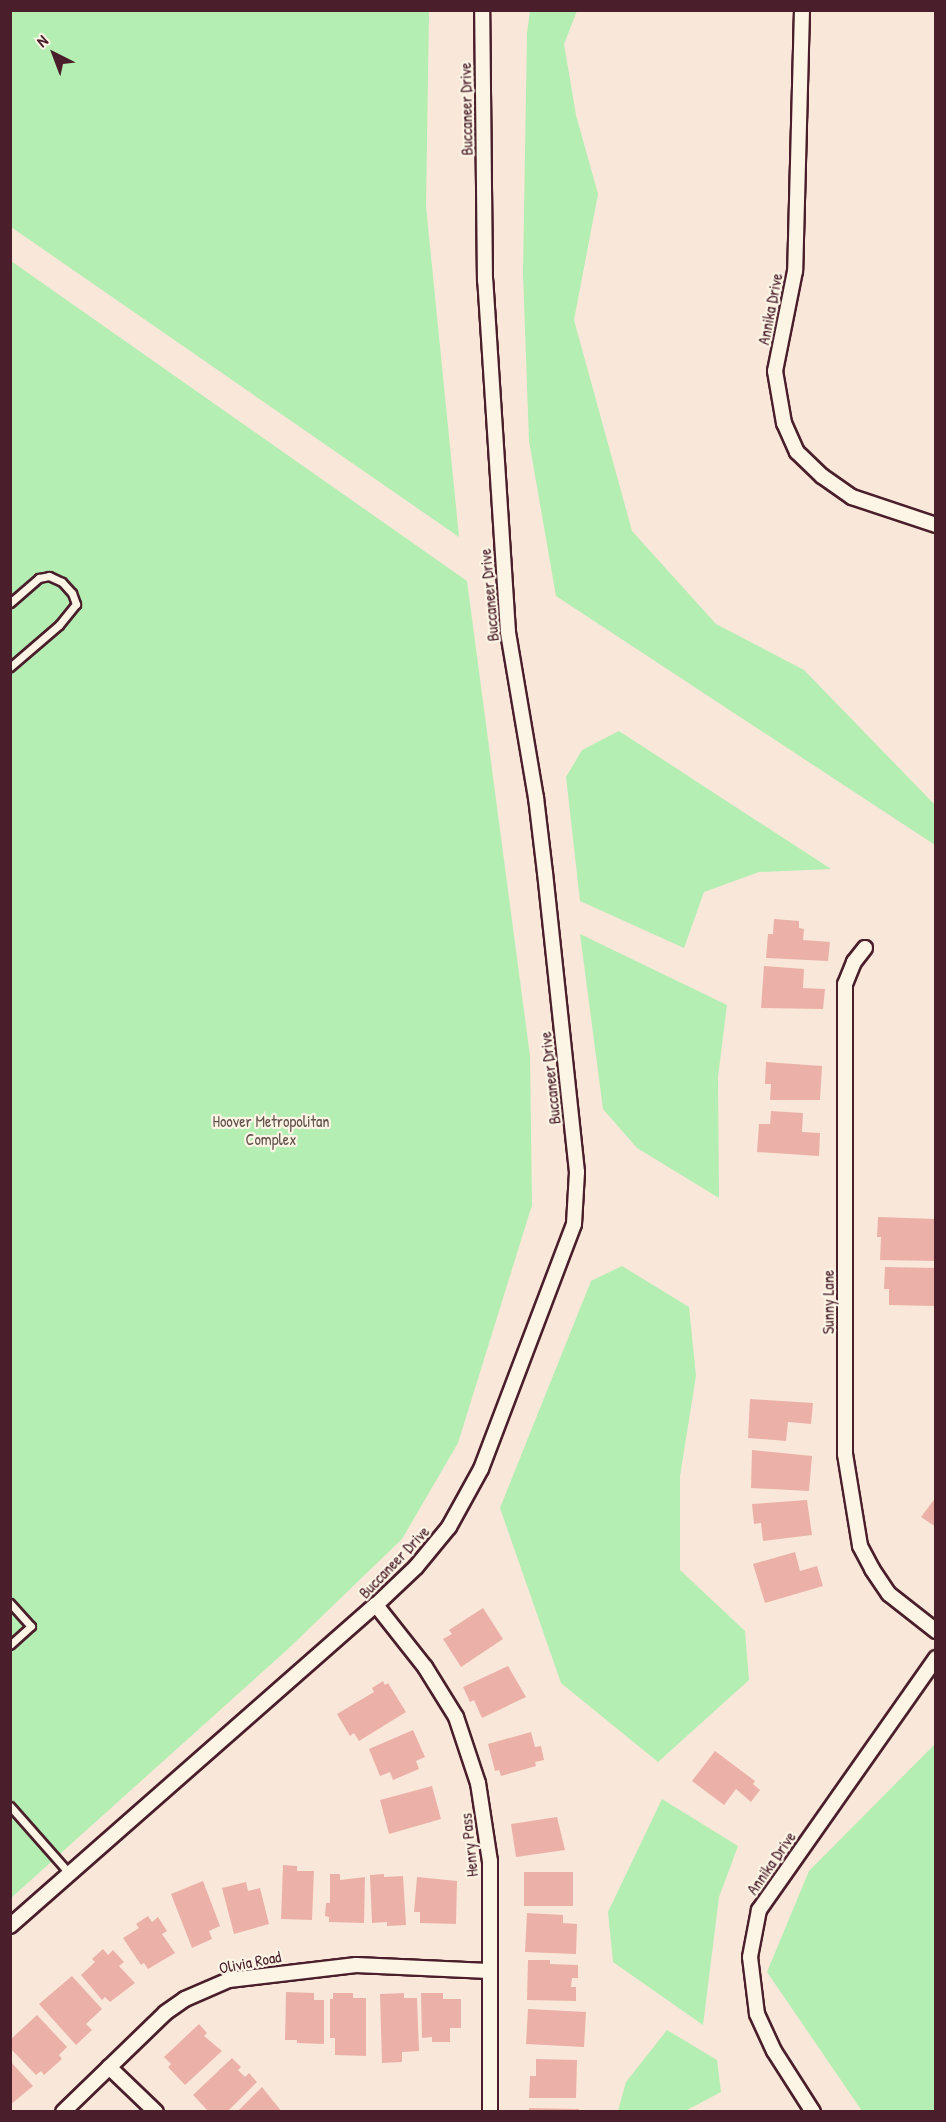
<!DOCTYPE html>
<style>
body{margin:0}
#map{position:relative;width:946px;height:2122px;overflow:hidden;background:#f9e7d9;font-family:"Patrick Hand",sans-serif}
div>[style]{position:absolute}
.green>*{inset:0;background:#b4eeb2}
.building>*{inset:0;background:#ebb1a8}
.roads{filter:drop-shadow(2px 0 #4a1f2b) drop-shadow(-2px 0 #4a1f2b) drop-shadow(0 2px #4a1f2b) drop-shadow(0 -2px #4a1f2b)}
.lane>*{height:7px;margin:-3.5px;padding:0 3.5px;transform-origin:3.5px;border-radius:3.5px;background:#fcf5e5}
.street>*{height:14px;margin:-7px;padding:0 7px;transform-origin:7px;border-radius:7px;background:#fcf5e5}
span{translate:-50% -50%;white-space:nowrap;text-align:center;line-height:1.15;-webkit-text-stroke:4.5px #fcf5e5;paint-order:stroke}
.street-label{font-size:16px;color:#4a1f2b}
.park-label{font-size:16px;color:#64534d}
.frame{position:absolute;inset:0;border:12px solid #4a1f2b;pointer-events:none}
.north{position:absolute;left:24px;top:24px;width:60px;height:60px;-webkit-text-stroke:4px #fcf5e5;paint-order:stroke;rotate:318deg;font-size:16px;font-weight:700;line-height:24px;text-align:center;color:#4a1f2b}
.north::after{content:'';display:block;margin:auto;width:21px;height:27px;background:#4a1f2b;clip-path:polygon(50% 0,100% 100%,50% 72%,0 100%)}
</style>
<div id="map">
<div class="green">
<i style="clip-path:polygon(11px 10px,429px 11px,426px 206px,459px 537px,11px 227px)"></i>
<i style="clip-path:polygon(530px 11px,577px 11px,564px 44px,576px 115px,598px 194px,574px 320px,632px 531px,716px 624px,804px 670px,935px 805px,935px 845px,556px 596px,529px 441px,523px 273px,527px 33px)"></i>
<i style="clip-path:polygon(11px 261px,467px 581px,530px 1056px,532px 1205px,458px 1443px,402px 1539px,289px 1648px,11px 1898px)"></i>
<i style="clip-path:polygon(619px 731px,831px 869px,759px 872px,704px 892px,684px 948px,580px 901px,566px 777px,582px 750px)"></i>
<i style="clip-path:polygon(580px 934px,727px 1005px,718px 1077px,719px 1198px,637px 1148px,603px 1109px)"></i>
<i style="clip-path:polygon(622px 1266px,689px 1307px,696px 1376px,680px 1476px,680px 1570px,745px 1631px,749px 1680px,658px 1762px,561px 1683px,500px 1508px,591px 1281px)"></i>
<i style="clip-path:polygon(935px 1744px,935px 2111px,862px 2111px,767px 1972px,809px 1871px)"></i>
<i style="clip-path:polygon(662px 1799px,738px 1846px,719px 1897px,703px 2025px,613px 1962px,608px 1912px)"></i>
<i style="clip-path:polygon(667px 2030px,717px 2060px,721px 2092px,685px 2111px,618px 2111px,626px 2082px)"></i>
</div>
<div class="building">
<i style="clip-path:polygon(774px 919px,799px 921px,799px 928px,804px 929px,803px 940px,830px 942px,828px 961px,766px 958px,768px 934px,773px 934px)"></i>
<i style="clip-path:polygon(764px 966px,804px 969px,803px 988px,825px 989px,823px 1009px,761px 1008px)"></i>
<i style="clip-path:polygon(766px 1062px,822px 1066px,820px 1100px,770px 1100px,771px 1084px,765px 1084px)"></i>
<i style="clip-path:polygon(771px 1111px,803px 1113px,802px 1132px,820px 1133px,819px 1156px,757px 1152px,759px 1124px,770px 1124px)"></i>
<i style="clip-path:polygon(878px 1217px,936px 1219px,936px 1261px,880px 1260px,881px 1237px,877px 1237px)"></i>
<i style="clip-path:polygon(885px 1267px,936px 1268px,936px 1306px,889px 1305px,889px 1289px,884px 1289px)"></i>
<i style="clip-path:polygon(750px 1399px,813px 1403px,811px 1424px,788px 1422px,786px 1441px,748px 1438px)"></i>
<i style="clip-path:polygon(752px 1450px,812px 1456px,809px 1491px,751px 1488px)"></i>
<i style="clip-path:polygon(936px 1497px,936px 1527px,921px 1517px)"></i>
<i style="clip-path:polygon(807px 1500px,812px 1535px,763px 1541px,761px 1523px,754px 1524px,752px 1504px)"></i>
<i style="clip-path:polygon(795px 1552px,800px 1571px,817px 1566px,823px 1586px,765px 1603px,753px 1564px)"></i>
<i style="clip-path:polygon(483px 1608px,503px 1639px,461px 1667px,443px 1639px,452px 1634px,449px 1630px)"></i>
<i style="clip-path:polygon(508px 1666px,526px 1697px,482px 1718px,474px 1700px,470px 1702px,463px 1687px)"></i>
<i style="clip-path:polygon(383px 1681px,385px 1685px,388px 1683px,406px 1712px,359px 1741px,354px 1733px,350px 1736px,337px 1714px,374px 1692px,372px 1688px)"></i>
<i style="clip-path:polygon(413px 1730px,425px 1757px,416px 1761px,419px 1769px,393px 1780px,390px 1772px,380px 1776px,369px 1749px)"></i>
<i style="clip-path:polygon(531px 1732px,535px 1747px,541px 1746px,544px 1760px,535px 1762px,536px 1766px,501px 1776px,499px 1770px,495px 1771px,488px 1744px)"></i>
<i style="clip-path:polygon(715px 1751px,755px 1781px,753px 1784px,760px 1790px,751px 1802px,736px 1789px,724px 1805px,692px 1781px)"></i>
<i style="clip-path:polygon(432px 1786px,441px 1819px,389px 1834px,380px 1800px)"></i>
<i style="clip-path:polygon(557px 1817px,565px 1850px,516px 1857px,511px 1824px)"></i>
<i style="clip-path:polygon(283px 1865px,297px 1866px,297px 1871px,314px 1871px,312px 1920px,281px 1919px)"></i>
<i style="clip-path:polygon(524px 1872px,573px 1872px,573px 1906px,524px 1906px)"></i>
<i style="clip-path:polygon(330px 1874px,340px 1874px,340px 1880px,365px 1877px,364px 1923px,329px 1922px,329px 1917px,325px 1916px,326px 1903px,330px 1903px)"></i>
<i style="clip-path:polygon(384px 1874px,384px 1877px,403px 1876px,406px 1925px,387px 1926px,387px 1922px,372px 1923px,370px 1875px)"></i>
<i style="clip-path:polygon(417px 1877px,457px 1881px,456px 1924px,420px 1923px,420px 1912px,414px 1912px)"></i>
<i style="clip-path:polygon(203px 1881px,220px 1926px,209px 1931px,212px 1939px,192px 1948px,171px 1894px)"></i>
<i style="clip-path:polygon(246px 1882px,248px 1891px,260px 1888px,269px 1924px,234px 1934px,222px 1888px)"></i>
<i style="clip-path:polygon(527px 1913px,563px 1915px,563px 1923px,577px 1924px,576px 1954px,525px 1952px)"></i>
<i style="clip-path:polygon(148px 1916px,152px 1922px,158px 1917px,167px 1931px,162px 1934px,175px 1953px,148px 1969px,144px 1963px,141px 1965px,123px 1938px,139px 1928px,136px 1924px)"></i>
<i style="clip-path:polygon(103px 1949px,108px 1955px,113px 1950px,124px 1962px,119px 1966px,135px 1983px,110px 2002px,105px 1997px,102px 2000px,81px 1975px,95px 1962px,92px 1959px)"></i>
<i style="clip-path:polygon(528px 1960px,550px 1960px,550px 1964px,578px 1965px,578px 1978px,572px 1978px,571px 1987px,576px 1987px,576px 2001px,527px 2000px)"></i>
<i style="clip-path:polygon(72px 1976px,102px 2009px,86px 2024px,92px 2030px,76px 2045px,39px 2004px)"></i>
<i style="clip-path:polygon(286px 1992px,314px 1993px,314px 2000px,324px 2000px,324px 2044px,297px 2043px,297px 2040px,285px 2040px)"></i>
<i style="clip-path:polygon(333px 1993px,353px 1993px,353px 1998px,366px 1998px,366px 2056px,335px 2055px,335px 2038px,330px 2038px,330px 1999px,333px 1999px)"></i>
<i style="clip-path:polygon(404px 1993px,404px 1998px,417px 1998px,419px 2051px,402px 2052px,402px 2062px,382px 2063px,380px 1994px)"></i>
<i style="clip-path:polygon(421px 1993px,443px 1993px,443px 1999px,461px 1999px,461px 2028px,450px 2028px,450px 2042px,432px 2042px,432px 2037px,422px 2038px)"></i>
<i style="clip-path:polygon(528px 2009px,586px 2012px,584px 2047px,526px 2044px)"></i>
<i style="clip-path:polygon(37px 2015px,67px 2047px,59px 2055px,62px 2059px,44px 2075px,41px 2071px,36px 2075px,10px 2048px,10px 2040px)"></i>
<i style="clip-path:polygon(199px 2024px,207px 2033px,204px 2036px,222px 2051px,185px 2085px,168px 2067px,171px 2064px,164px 2057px)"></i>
<i style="clip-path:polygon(232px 2058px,241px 2067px,238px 2070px,245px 2077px,249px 2073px,257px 2082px,227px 2112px,209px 2112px,193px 2095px)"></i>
<i style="clip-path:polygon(536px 2059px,577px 2060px,576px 2098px,529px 2098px,530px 2076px,536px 2076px)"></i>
<i style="clip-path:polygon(10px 2061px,33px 2086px,10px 2105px)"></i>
<i style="clip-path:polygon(262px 2087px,282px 2112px,237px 2112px)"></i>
<i style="clip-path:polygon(529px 2108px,579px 2109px,579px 2112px,529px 2112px)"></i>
</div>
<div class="roads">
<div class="lane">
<i style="left:10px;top:603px;width:38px;rotate:-41deg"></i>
<i style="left:39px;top:578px;width:10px;rotate:-11deg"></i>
<i style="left:49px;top:576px;width:14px;rotate:25deg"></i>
<i style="left:62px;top:582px;width:15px;rotate:48deg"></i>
<i style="left:72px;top:593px;width:12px;rotate:70deg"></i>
<i style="left:76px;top:604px;width:27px;rotate:129deg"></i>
<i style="left:59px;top:625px;width:65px;rotate:139.4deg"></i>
<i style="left:10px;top:1603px;width:31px;rotate:48deg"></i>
<i style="left:31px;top:1626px;width:28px;rotate:138deg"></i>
<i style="left:10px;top:1806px;width:89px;rotate:48.6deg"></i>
</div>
<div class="street">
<i style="left:802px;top:10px;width:261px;rotate:91.5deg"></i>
<i style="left:795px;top:271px;width:102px;rotate:101.3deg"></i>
<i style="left:775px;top:371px;width:53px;rotate:80.2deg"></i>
<i style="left:784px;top:423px;width:32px;rotate:66deg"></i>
<i style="left:797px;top:452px;width:35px;rotate:44deg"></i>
<i style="left:822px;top:476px;width:37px;rotate:35deg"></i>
<i style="left:852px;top:497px;width:89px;rotate:18.4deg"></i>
<i style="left:865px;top:948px;width:18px;rotate:128deg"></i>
<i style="left:854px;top:962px;width:24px;rotate:112deg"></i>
<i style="left:845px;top:984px;width:470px;rotate:90deg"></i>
<i style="left:845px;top:1454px;width:93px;rotate:80.7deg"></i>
<i style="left:860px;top:1546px;width:26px;rotate:62deg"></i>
<i style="left:872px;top:1569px;width:30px;rotate:56deg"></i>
<i style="left:889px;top:1594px;width:60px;rotate:38.2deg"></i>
<i style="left:376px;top:1605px;width:79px;rotate:51.7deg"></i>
<i style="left:425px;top:1667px;width:59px;rotate:58.2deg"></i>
<i style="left:456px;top:1717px;width:70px;rotate:71.6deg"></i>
<i style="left:478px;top:1783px;width:79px;rotate:81.3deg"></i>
<i style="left:490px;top:1861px;width:251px;rotate:90deg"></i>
<i style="left:10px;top:1926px;width:487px;rotate:-41.3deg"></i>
<i style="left:376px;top:1605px;width:55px;rotate:-43.5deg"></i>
<i style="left:416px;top:1567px;width:52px;rotate:-50.5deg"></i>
<i style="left:449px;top:1527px;width:66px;rotate:-61.1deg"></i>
<i style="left:481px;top:1469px;width:262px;rotate:-69.2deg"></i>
<i style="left:574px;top:1224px;width:52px;rotate:-86.7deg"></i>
<i style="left:577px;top:1172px;width:301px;rotate:-96.1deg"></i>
<i style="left:545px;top:873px;width:76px;rotate:-96.8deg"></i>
<i style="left:536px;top:798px;width:168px;rotate:-99.6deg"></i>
<i style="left:508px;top:632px;width:352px;rotate:-93.7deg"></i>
<i style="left:485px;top:281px;width:271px;rotate:-90.6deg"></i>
<i style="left:109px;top:2067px;width:65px;rotate:43.8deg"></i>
<i style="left:63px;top:2112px;width:142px;rotate:-44.1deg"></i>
<i style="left:165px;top:2013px;width:24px;rotate:-35deg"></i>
<i style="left:185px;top:1999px;width:48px;rotate:-23.4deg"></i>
<i style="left:229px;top:1980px;width:128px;rotate:-6.7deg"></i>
<i style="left:356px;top:1965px;width:133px;rotate:2.6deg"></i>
<i style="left:813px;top:2112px;width:72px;rotate:-122.6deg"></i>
<i style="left:774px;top:2051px;width:41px;rotate:-114.7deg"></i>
<i style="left:757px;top:2014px;width:57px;rotate:-97deg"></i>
<i style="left:750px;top:1957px;width:48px;rotate:-79.2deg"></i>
<i style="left:759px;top:1910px;width:308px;rotate:-54.9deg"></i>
</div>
</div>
<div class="street-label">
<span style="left:466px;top:109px;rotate:-91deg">Buccaneer Drive</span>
<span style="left:770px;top:309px;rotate:-79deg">Annika Drive</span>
<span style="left:489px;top:595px;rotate:-95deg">Buccaneer Drive</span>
<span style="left:550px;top:1078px;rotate:-96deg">Buccaneer Drive</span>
<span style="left:828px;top:1302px;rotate:-90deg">Sunny Lane</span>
<span style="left:394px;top:1562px;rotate:-46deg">Buccaneer Drive</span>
<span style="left:469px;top:1845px;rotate:-96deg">Henry Pass</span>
<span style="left:771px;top:1863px;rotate:-55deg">Annika Drive</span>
<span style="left:250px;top:1962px;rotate:-11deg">Olivia Road</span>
</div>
<div class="park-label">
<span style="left:271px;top:1130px">Hoover Metropolitan<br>Complex</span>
</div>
<div class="frame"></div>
<div class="north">N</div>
</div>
